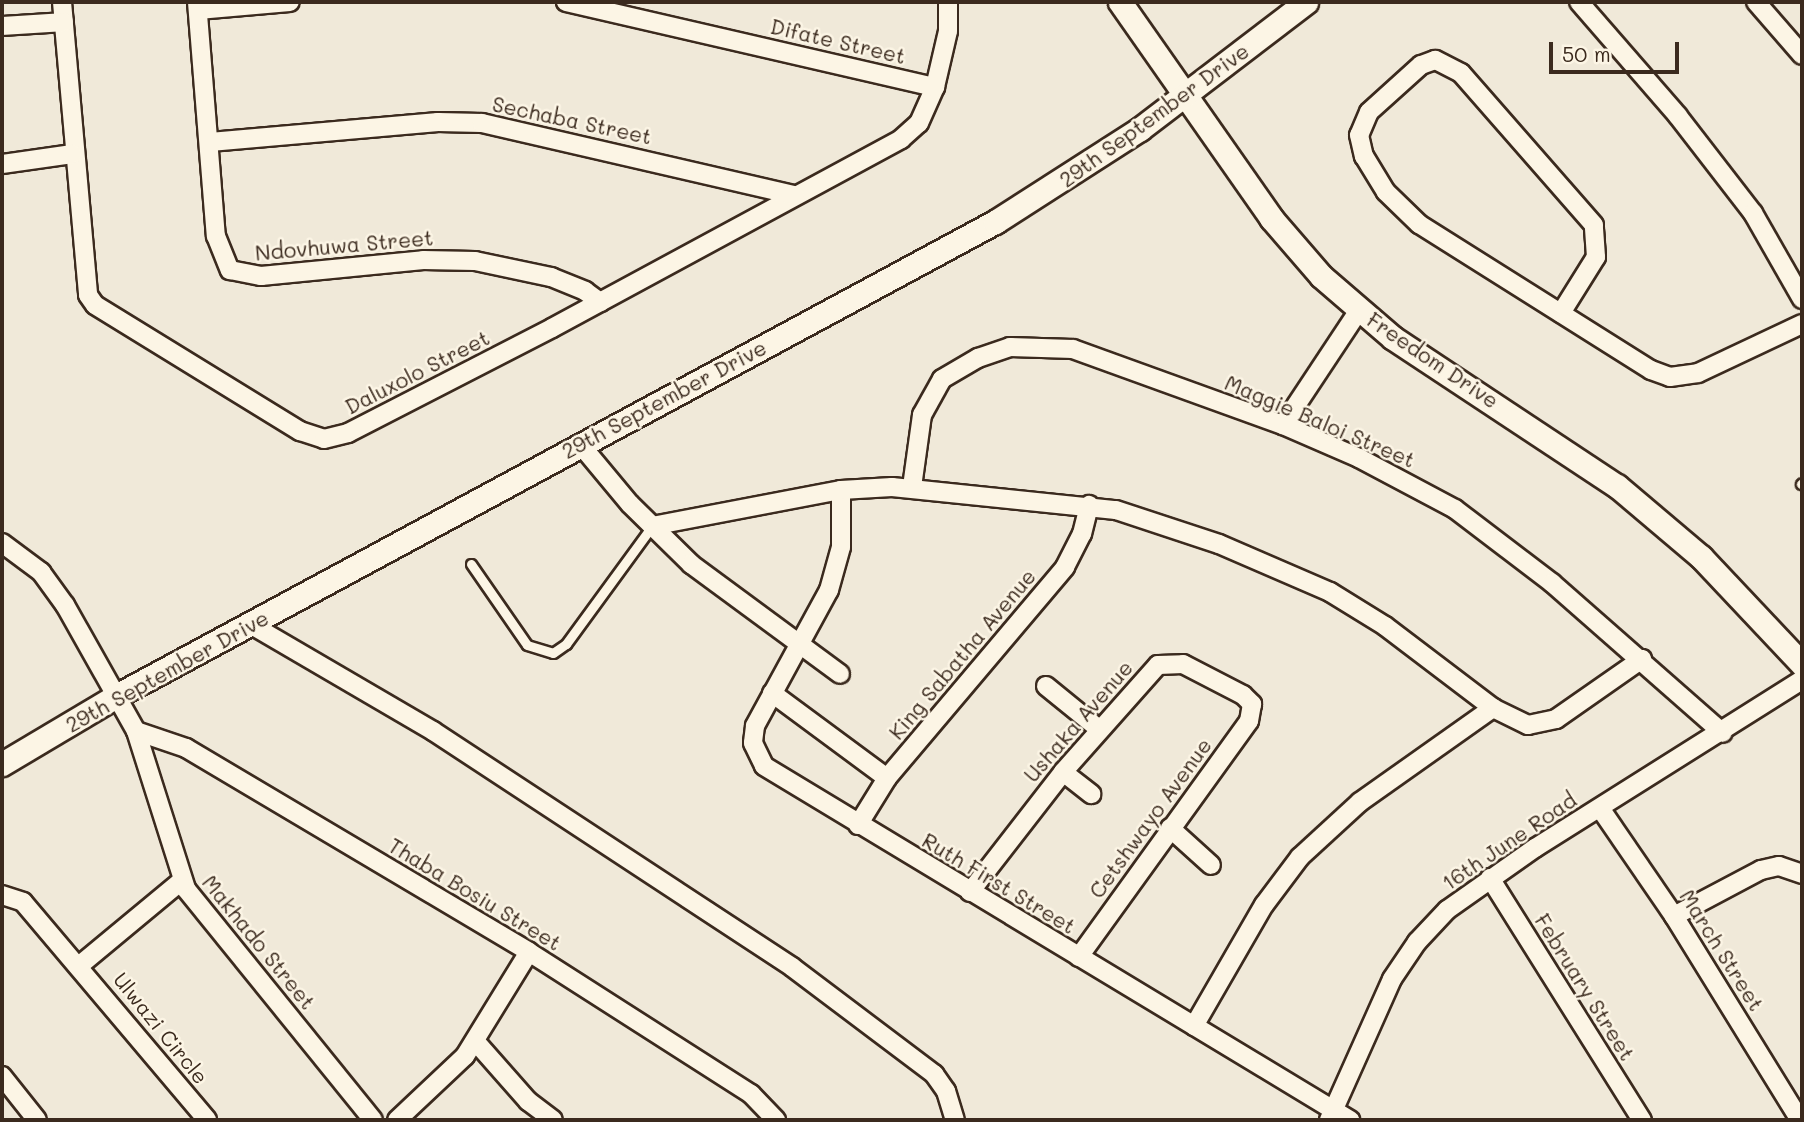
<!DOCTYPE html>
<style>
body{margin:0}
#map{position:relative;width:1804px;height:1122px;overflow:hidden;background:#f0e9d9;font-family:Mali,sans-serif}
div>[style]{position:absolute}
.roads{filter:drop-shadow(2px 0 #3b2a1e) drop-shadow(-2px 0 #3b2a1e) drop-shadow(0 2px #3b2a1e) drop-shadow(0 -2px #3b2a1e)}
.service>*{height:9px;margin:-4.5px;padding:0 4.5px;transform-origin:4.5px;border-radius:4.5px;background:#fcf5e5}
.minor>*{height:18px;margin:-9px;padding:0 9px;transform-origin:9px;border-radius:9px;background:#fcf5e5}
.tertiary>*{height:23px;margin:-11.5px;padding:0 11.5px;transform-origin:11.5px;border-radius:11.5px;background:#fcf5e5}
span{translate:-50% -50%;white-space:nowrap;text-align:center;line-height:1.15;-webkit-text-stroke:5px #fcf5e5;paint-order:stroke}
.street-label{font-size:21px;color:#3b2a1e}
.frame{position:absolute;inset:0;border:4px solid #3b2a1e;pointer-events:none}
.scale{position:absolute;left:1549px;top:42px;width:130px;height:32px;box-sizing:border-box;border:4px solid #3b2a1e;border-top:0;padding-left:9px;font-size:21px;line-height:24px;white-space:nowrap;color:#3b2a1e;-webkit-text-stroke:5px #fcf5e5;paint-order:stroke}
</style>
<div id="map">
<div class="roads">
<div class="service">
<i style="left:1801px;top:484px;width:1px;rotate:-45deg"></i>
<i style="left:471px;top:564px;width:98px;rotate:55.3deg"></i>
<i style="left:527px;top:645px;width:27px;rotate:17deg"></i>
<i style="left:553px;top:653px;width:16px;rotate:-35deg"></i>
<i style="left:566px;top:644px;width:146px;rotate:-53.9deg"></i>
</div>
<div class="minor">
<i style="left:62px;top:2px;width:294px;rotate:84.9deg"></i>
<i style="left:88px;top:295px;width:12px;rotate:55deg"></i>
<i style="left:95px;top:305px;width:241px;rotate:31.6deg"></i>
<i style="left:300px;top:431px;width:25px;rotate:18deg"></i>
<i style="left:324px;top:439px;width:25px;rotate:-14deg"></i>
<i style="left:348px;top:433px;width:229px;rotate:-27.2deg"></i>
<i style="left:552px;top:328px;width:397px;rotate:-28.4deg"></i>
<i style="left:901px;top:139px;width:24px;rotate:-42deg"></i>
<i style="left:919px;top:123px;width:39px;rotate:-66deg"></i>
<i style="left:935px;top:87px;width:57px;rotate:-76.9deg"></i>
<i style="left:948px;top:31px;width:29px;rotate:-90deg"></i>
<i style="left:197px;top:2px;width:235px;rotate:85.4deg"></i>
<i style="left:216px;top:236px;width:37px;rotate:68deg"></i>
<i style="left:230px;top:270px;width:32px;rotate:11deg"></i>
<i style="left:261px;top:276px;width:163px;rotate:-5.6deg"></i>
<i style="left:423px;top:260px;width:52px;rotate:1.1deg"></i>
<i style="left:475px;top:261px;width:78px;rotate:11.9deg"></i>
<i style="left:551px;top:277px;width:37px;rotate:22deg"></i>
<i style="left:585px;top:291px;width:19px;rotate:36deg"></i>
<i style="left:566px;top:2px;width:379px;rotate:13deg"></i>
<i style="left:1579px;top:2px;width:151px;rotate:49deg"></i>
<i style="left:1678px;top:116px;width:123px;rotate:52.3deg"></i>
<i style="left:1753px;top:213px;width:99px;rotate:60.3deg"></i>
<i style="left:1756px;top:2px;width:70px;rotate:49deg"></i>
<i style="left:198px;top:10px;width:92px;rotate:-5deg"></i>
<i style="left:2px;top:26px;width:62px;rotate:-3.7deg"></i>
<i style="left:210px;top:142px;width:229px;rotate:-5deg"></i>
<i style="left:438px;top:122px;width:44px;rotate:1.3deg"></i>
<i style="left:482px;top:123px;width:321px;rotate:13deg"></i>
<i style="left:2px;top:164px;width:71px;rotate:-8.1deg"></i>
<i style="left:1561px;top:313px;width:66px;rotate:-58deg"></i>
<i style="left:1596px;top:257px;width:32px;rotate:-94deg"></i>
<i style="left:1594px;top:225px;width:202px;rotate:-131.2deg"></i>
<i style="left:1461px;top:73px;width:29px;rotate:-153deg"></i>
<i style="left:1435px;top:60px;width:15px;rotate:160deg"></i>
<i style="left:1421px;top:65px;width:70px;rotate:137.9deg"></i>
<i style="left:1369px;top:112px;width:25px;rotate:113deg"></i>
<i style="left:1359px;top:135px;width:22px;rotate:77deg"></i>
<i style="left:1364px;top:156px;width:42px;rotate:58.6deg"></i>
<i style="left:1386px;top:192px;width:46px;rotate:44.1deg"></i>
<i style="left:1419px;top:224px;width:274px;rotate:32.2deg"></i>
<i style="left:1651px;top:370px;width:20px;rotate:20deg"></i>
<i style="left:1670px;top:377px;width:28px;rotate:-8deg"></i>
<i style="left:1698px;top:373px;width:115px;rotate:-25.2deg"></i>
<i style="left:1283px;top:425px;width:138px;rotate:-56.5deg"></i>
<i style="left:580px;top:444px;width:78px;rotate:50.2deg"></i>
<i style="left:630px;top:504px;width:86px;rotate:44.5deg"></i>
<i style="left:691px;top:564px;width:185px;rotate:36.4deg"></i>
<i style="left:912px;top:487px;width:73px;rotate:-82.1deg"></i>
<i style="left:922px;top:415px;width:41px;rotate:-60.9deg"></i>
<i style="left:942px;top:379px;width:42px;rotate:-30.3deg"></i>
<i style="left:978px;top:358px;width:34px;rotate:-19deg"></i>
<i style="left:1010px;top:347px;width:63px;rotate:1.8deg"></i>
<i style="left:1073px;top:349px;width:223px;rotate:19.9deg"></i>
<i style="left:1283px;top:425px;width:83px;rotate:23.5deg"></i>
<i style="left:1359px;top:458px;width:109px;rotate:28deg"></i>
<i style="left:1455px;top:509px;width:122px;rotate:37.3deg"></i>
<i style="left:1552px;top:583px;width:227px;rotate:41.3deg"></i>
<i style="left:841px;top:490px;width:57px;rotate:90deg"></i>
<i style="left:841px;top:547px;width:45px;rotate:105.6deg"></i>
<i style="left:829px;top:590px;width:155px;rotate:118.6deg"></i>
<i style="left:755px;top:726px;width:17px;rotate:97deg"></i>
<i style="left:753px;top:743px;width:25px;rotate:64deg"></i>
<i style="left:764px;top:766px;width:685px;rotate:31.14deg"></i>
<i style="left:652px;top:526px;width:192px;rotate:-10.8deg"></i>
<i style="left:841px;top:490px;width:51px;rotate:-3.4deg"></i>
<i style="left:892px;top:487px;width:225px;rotate:5.9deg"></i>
<i style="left:1116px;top:510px;width:108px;rotate:18.3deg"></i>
<i style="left:1219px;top:544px;width:121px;rotate:23.4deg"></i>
<i style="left:1330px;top:592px;width:65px;rotate:31.7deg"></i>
<i style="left:1385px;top:626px;width:136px;rotate:37.2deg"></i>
<i style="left:1493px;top:708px;width:39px;rotate:26deg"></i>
<i style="left:1528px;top:725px;width:29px;rotate:-12deg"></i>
<i style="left:1556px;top:719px;width:105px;rotate:-34.9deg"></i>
<i style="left:2px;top:543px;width:49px;rotate:36.6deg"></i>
<i style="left:41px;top:572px;width:41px;rotate:54deg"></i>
<i style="left:65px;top:605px;width:145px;rotate:60.6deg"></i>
<i style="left:136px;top:731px;width:166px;rotate:72.4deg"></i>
<i style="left:186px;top:889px;width:297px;rotate:51deg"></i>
<i style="left:250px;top:624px;width:212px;rotate:30.3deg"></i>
<i style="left:433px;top:731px;width:430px;rotate:33.3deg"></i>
<i style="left:792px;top:967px;width:178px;rotate:37deg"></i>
<i style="left:934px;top:1074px;width:21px;rotate:55deg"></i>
<i style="left:946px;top:1091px;width:30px;rotate:73deg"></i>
<i style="left:1046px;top:686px;width:68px;rotate:39.1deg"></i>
<i style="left:772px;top:693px;width:143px;rotate:36.5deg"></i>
<i style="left:136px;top:731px;width:53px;rotate:18.8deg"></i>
<i style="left:186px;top:748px;width:399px;rotate:30.7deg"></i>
<i style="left:529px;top:952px;width:264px;rotate:32.6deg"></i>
<i style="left:751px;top:1094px;width:36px;rotate:46deg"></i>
<i style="left:1063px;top:772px;width:36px;rotate:38deg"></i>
<i style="left:1600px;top:808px;width:131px;rotate:55.6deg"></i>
<i style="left:1674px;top:916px;width:240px;rotate:58.3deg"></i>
<i style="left:858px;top:825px;width:55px;rotate:-58.3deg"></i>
<i style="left:887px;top:778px;width:276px;rotate:-49.8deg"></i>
<i style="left:1065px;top:567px;width:37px;rotate:-63deg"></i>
<i style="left:1082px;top:534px;width:30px;rotate:-76deg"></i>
<i style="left:1170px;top:828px;width:55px;rotate:42.1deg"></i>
<i style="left:1490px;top:878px;width:286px;rotate:57.9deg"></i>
<i style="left:970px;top:892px;width:152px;rotate:-52.2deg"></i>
<i style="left:1063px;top:772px;width:143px;rotate:-48.4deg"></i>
<i style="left:1158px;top:665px;width:25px;rotate:-2deg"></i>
<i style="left:1183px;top:664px;width:68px;rotate:27.3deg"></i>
<i style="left:1243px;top:695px;width:13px;rotate:45deg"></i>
<i style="left:1252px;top:704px;width:17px;rotate:100deg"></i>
<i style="left:1249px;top:721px;width:291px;rotate:125.8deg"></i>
<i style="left:2px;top:895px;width:22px;rotate:18deg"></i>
<i style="left:23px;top:902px;width:285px;rotate:49.8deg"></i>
<i style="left:1674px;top:916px;width:98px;rotate:-27.9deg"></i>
<i style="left:1761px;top:870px;width:18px;rotate:-13deg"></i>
<i style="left:1779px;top:866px;width:24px;rotate:19deg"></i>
<i style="left:80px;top:965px;width:131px;rotate:-39.7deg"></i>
<i style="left:1194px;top:1026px;width:140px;rotate:-60deg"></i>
<i style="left:1264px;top:905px;width:60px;rotate:-53.1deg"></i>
<i style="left:1300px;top:857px;width:81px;rotate:-42.5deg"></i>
<i style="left:1360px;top:802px;width:163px;rotate:-35.3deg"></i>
<i style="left:476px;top:1042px;width:79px;rotate:48.6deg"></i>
<i style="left:528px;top:1101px;width:31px;rotate:37deg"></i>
<i style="left:2px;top:1076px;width:56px;rotate:51.5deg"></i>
<i style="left:397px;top:1120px;width:93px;rotate:-43.3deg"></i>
<i style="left:465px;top:1056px;width:122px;rotate:-58.4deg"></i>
<i style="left:1329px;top:1120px;width:154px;rotate:-65.9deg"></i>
<i style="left:1392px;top:979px;width:45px;rotate:-56deg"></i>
<i style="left:1417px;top:942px;width:44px;rotate:-46.8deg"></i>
<i style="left:1447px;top:910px;width:108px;rotate:-35.2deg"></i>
<i style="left:1535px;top:848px;width:315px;rotate:-32.2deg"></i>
</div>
<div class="tertiary">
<i style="left:1120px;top:2px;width:264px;rotate:55deg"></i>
<i style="left:1271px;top:218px;width:77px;rotate:49.2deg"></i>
<i style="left:1321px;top:276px;width:95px;rotate:40.7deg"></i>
<i style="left:1393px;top:338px;width:268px;rotate:33.5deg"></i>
<i style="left:1617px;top:486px;width:110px;rotate:40.2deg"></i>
<i style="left:1701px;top:557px;width:147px;rotate:46.7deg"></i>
<i style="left:2px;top:764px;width:133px;rotate:-30.8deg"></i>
<i style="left:116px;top:696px;width:999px;rotate:-28.34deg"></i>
<i style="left:995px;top:222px;width:172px;rotate:-32.7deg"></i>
<i style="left:1140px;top:129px;width:209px;rotate:-37.4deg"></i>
</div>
</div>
<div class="street-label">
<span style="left:838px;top:41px;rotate:13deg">Difate Street</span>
<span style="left:1154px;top:115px;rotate:-36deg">29th September Drive</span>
<span style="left:572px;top:120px;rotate:12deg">Sechaba Street</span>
<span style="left:344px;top:245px;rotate:-5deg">Ndovhuwa Street</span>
<span style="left:1433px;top:360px;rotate:34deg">Freedom Drive</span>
<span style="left:417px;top:372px;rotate:-27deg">Daluxolo Street</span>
<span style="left:664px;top:399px;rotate:-28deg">29th September Drive</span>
<span style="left:1320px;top:421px;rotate:23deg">Maggie Baloi Street</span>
<span style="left:962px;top:654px;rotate:-50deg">King Sabatha Avenue</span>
<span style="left:167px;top:671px;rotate:-29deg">29th September Drive</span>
<span style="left:1078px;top:721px;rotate:-49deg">Ushaka Avenue</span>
<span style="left:1150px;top:818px;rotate:-54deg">Cetshwayo Avenue</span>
<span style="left:1509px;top:841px;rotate:-34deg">16th June Road</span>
<span style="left:999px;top:883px;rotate:31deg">Ruth First Street</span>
<span style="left:475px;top:894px;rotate:31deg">Thaba Bosiu Street</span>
<span style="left:259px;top:942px;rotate:51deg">Makhado Street</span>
<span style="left:1722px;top:950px;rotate:58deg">March Street</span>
<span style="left:1585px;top:987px;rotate:58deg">February Street</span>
<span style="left:161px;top:1028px;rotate:51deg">Ulwazi Circle</span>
</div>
<div class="frame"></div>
<div class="scale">50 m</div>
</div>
